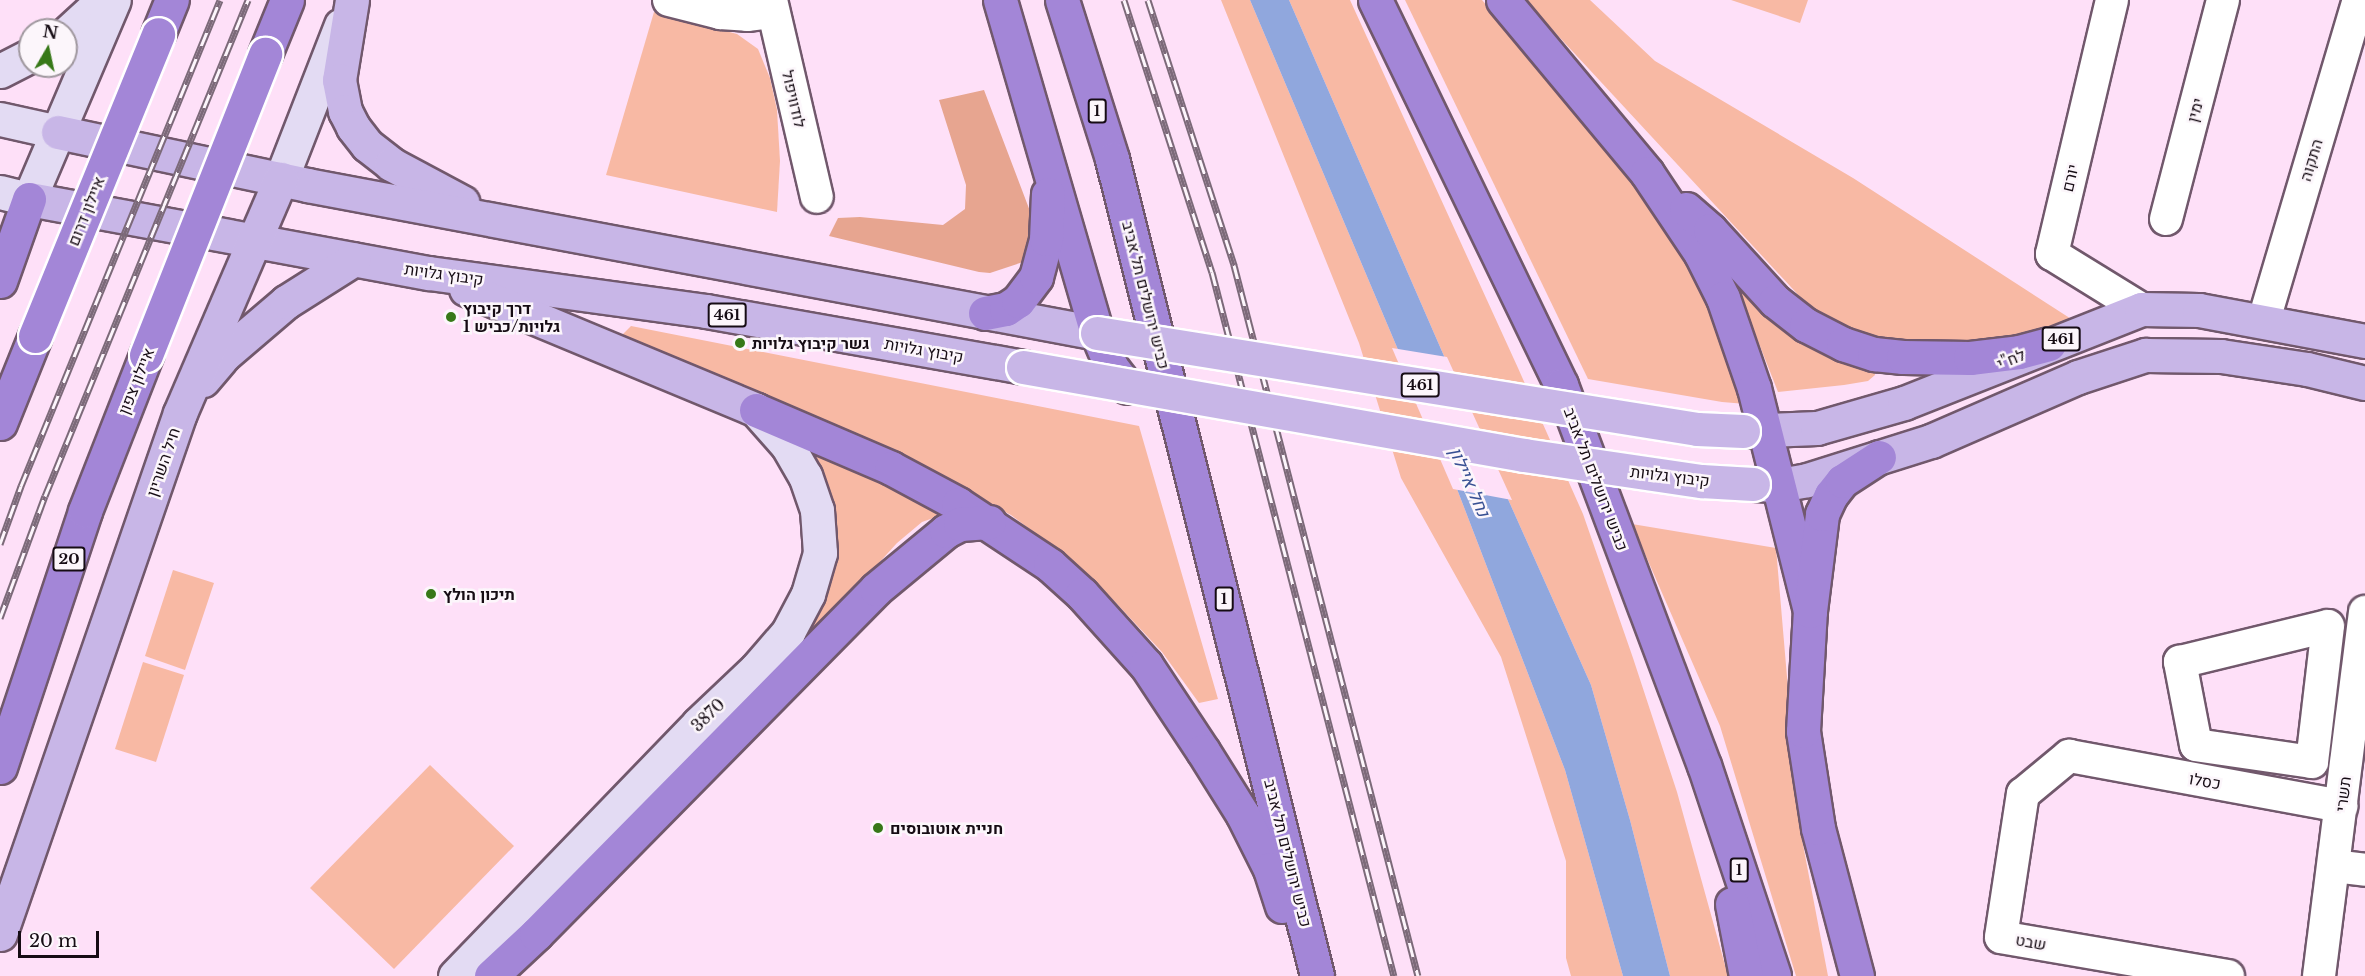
<!DOCTYPE html>
<meta charset="utf-8">
<style>
body{margin:0}
#map{position:relative;width:2365px;height:976px;overflow:hidden;background:#fee0f8;font-family:"Libre Baskerville",Heebo,serif}
div>[style]{position:absolute}
.green>*{inset:0;background:#f8b9a4}
.forest>*{inset:0;background:#e7a590}
.water>*{inset:0;background:#90a7dd}
.pier>*{inset:0;background:#fee0f8}
.roads{filter:drop-shadow(2px 0 #71586c) drop-shadow(-2px 0 #71586c) drop-shadow(0 2px #71586c) drop-shadow(0 -2px #71586c)}
.street>*{height:32px;margin:-16px;padding:0 16px;transform-origin:16px;border-radius:16px;background:#fff}
.secondary>*{height:33px;margin:-16.5px;padding:0 16.5px;transform-origin:16.5px;border-radius:16.5px;background:#e3dbf3}
.primary>*{height:33px;margin:-16.5px;padding:0 16.5px;transform-origin:16.5px;border-radius:16.5px;background:#c8b6e7}
.highway>*{height:33px;margin:-16.5px;padding:0 16.5px;transform-origin:16.5px;border-radius:16.5px;background:#a386d7}
.rail>*{height:7px;margin-top:-3.5px;transform-origin:0;background:repeating-linear-gradient(90deg,#fcf6fb 0 14px,#7c6a79 0 28px);box-sizing:border-box;border-block:2px solid #7c6a79}
.bridges{filter:drop-shadow(2px 0 #fff) drop-shadow(-2px 0 #fff) drop-shadow(0 2px #fff) drop-shadow(0 -2px #fff)}
.primary-bridge>*{height:33px;margin:-16.5px;padding:0 16.5px;transform-origin:16.5px;border-radius:16.5px;background:#c8b6e7}
.highway-bridge>*{height:33px;margin:-16.5px;padding:0 16.5px;transform-origin:16.5px;border-radius:16.5px;background:#a386d7}
.dots>*{width:16px;height:16px;translate:-50% -50%;box-sizing:border-box;border:3px solid #fcf6fb;border-radius:50%}
span{translate:-50% -50%;white-space:nowrap;text-align:center;line-height:1.15;-webkit-text-stroke:5px #fcf6fb;paint-order:stroke}
.shield-label span{padding:2px 4px;background:#fcf6fb;border:2px solid;border-radius:4px;-webkit-text-stroke-width:0}
.shield-label{font-size:15px;color:#160c14;font-weight:700}
.street-label{font-size:16px;color:#160c14}
.poi-label{font-size:16px;color:#160c14;font-weight:700}
.left{translate:0 -50%;text-align:left}
.water-label{font-size:18px;color:#385093;font-style:italic}
.north{position:absolute;left:18px;top:18px;width:60px;height:60px;box-sizing:border-box;background:#fcf6fb;border:2px solid #a0989f;border-radius:50%;rotate:9deg;font-size:16px;font-weight:700;line-height:24px;text-align:center;color:#160c14}
.north::after{content:'';display:block;margin:auto;width:21px;height:27px;background:#377818;clip-path:polygon(50% 0,100% 100%,50% 72%,0 100%)}
.scale{position:absolute;left:18px;top:931px;width:81px;height:27px;box-sizing:border-box;border:3px solid #160c14;border-top:0;padding-left:8px;font-size:18px;line-height:21px;white-space:nowrap;color:#160c14;-webkit-text-stroke:4px #fcf6fb;paint-order:stroke}
</style>
<div id="map">
<div class="green">
<i style="clip-path:polygon(1221px 0,1250px 0,1457px 489px,1565px 770px,1623px 976px,1571px 976px,1566px 958px,1566px 861px,1501px 657px,1401px 478px,1359px 343px)"></i>
<i style="clip-path:polygon(1289px 0,1350px 0,1518px 368px,1583px 514px,1633px 658px,1677px 792px,1728px 976px,1670px 976px,1630px 820px,1591px 685px,1444px 356px)"></i>
<i style="clip-path:polygon(1405px 0,1482px 0,1638px 180px,1706px 294px,1746px 404px,1722px 402px,1588px 379px)"></i>
<i style="clip-path:polygon(1525px 0,1590px 0,1655px 61px,1853px 178px,2079px 324px,2018px 345px,1886px 341px,1850px 331px,1815px 313px)"></i>
<i style="clip-path:polygon(1731px 0,1808px 0,1800px 23px)"></i>
<i style="clip-path:polygon(654px 12px,737px 34px,758px 49px,770px 78px,777px 110px,780px 161px,777px 212px,606px 175px)"></i>
<i style="clip-path:polygon(1749px 283px,1874px 367px,1875px 375px,1868px 381px,1844px 385px,1778px 392px,1738px 290px)"></i>
<i style="clip-path:polygon(631px 326px,1139px 426px,1218px 699px,1199px 703px,1162px 652px,1117px 604px,1072px 561px,1011px 515px,931px 474px,618px 339px)"></i>
<i style="clip-path:polygon(794px 436px,956px 510px,922px 522px,897px 543px,786px 665px,815px 603px)"></i>
<i style="clip-path:polygon(1632px 524px,1776px 548px,1800px 829px,1828px 976px,1796px 976px,1720px 726px)"></i>
<i style="clip-path:polygon(173px 570px,214px 583px,185px 670px,145px 656px)"></i>
<i style="clip-path:polygon(143px 662px,184px 675px,156px 762px,115px 749px)"></i>
<i style="clip-path:polygon(430px 765px,514px 846px,394px 969px,310px 888px)"></i>
</div>
<div class="forest">
<i style="clip-path:polygon(984px 90px,1036px 227px,1023px 262px,990px 273px,979px 272px,829px 236px,838px 218px,860px 217px,943px 225px,965px 209px,966px 185px,939px 100px)"></i>
</div>
<div class="water">
<i style="clip-path:polygon(1250px 0,1289px 0,1444px 356px,1591px 685px,1630px 820px,1670px 976px,1623px 976px,1565px 770px,1457px 489px)"></i>
</div>
<div class="pier">
<i style="clip-path:polygon(1392px 348px,1447px 357px,1512px 500px,1453px 489px)"></i>
</div>
<div class="roads">
<div class="street">
<i style="left:669px;top:0;width:53px;rotate:14.3deg"></i>
<i style="left:720px;top:13px;width:27px;rotate:4deg"></i>
<i style="left:747px;top:15px;width:26px;rotate:-7deg"></i>
<i style="left:771px;top:0;width:202px;rotate:76.9deg"></i>
<i style="left:2112px;top:0;width:261px;rotate:103.3deg"></i>
<i style="left:2052px;top:254px;width:105px;rotate:31.7deg"></i>
<i style="left:2166px;top:219px;width:226px;rotate:-75.4deg"></i>
<i style="left:2264px;top:320px;width:334px;rotate:-73.5deg"></i>
<i style="left:2328px;top:626px;width:137px;rotate:96.7deg"></i>
<i style="left:2312px;top:762px;width:117px;rotate:-171.7deg"></i>
<i style="left:2196px;top:745px;width:85px;rotate:-100.9deg"></i>
<i style="left:2180px;top:662px;width:152px;rotate:-13.7deg"></i>
<i style="left:2334px;top:866px;width:31px;rotate:7deg"></i>
<i style="left:2228px;top:976px;width:230px;rotate:-170.3deg"></i>
<i style="left:2001px;top:937px;width:145px;rotate:-81.3deg"></i>
<i style="left:2023px;top:794px;width:60px;rotate:-39.6deg"></i>
<i style="left:2069px;top:756px;width:277px;rotate:10.4deg"></i>
<i style="left:2319px;top:976px;width:367px;rotate:-82.8deg"></i>
</div>
<div class="secondary">
<i style="left:66px;top:34px;width:50px;rotate:-42.6deg"></i>
<i style="left:0;top:71px;width:34px;rotate:-27deg"></i>
<i style="left:0;top:119px;width:59px;rotate:12.6deg"></i>
<i style="left:281px;top:179px;width:165px;rotate:-68.7deg"></i>
<i style="left:0;top:192px;width:30px;rotate:14deg"></i>
<i style="left:29px;top:199px;width:216px;rotate:-66.9deg"></i>
<i style="left:455px;top:976px;width:350px;rotate:-46deg"></i>
<i style="left:698px;top:724px;width:80px;rotate:-43.5deg"></i>
<i style="left:756px;top:669px;width:49px;rotate:-49.1deg"></i>
<i style="left:788px;top:632px;width:43px;rotate:-62.2deg"></i>
<i style="left:808px;top:594px;width:43px;rotate:-73.7deg"></i>
<i style="left:820px;top:553px;width:43px;rotate:-94deg"></i>
<i style="left:817px;top:510px;width:36px;rotate:-109deg"></i>
<i style="left:805px;top:476px;width:36px;rotate:-120deg"></i>
<i style="left:787px;top:445px;width:47px;rotate:-131.5deg"></i>
</div>
<div class="primary">
<i style="left:352px;top:0;width:81px;rotate:99.2deg"></i>
<i style="left:339px;top:80px;width:32px;rotate:79deg"></i>
<i style="left:345px;top:111px;width:18px;rotate:63deg"></i>
<i style="left:353px;top:127px;width:23px;rotate:52deg"></i>
<i style="left:367px;top:145px;width:31px;rotate:38deg"></i>
<i style="left:391px;top:164px;width:81px;rotate:28.2deg"></i>
<i style="left:58px;top:132px;width:255px;rotate:12deg"></i>
<i style="left:307px;top:185px;width:804px;rotate:10.61deg"></i>
<i style="left:29px;top:199px;width:407px;rotate:10.5deg"></i>
<i style="left:429px;top:273px;width:280px;rotate:7.8deg"></i>
<i style="left:706px;top:311px;width:322px;rotate:10deg"></i>
<i style="left:466px;top:289px;width:314px;rotate:22.6deg"></i>
<i style="left:203px;top:380px;width:33px;rotate:-50deg"></i>
<i style="left:224px;top:355px;width:82px;rotate:-40.5deg"></i>
<i style="left:286px;top:302px;width:80px;rotate:-32.3deg"></i>
<i style="left:1743px;top:431px;width:74px;rotate:-2.3deg"></i>
<i style="left:1817px;top:428px;width:91px;rotate:-16deg"></i>
<i style="left:1904px;top:403px;width:255px;rotate:-21.6deg"></i>
<i style="left:2141px;top:309px;width:58px;rotate:1deg"></i>
<i style="left:2199px;top:310px;width:169px;rotate:10.6deg"></i>
<i style="left:1753px;top:484px;width:26px;rotate:2deg"></i>
<i style="left:1779px;top:485px;width:28px;rotate:-10deg"></i>
<i style="left:1807px;top:480px;width:130px;rotate:-17.5deg"></i>
<i style="left:1931px;top:441px;width:160px;rotate:-23.5deg"></i>
<i style="left:2078px;top:377px;width:71px;rotate:-18.2deg"></i>
<i style="left:2145px;top:355px;width:76px;rotate:0.8deg"></i>
<i style="left:2221px;top:356px;width:87px;rotate:8.6deg"></i>
<i style="left:2307px;top:369px;width:60px;rotate:13.6deg"></i>
<i style="left:0;top:934px;width:551px;rotate:-70.94deg"></i>
<i style="left:180px;top:413px;width:255px;rotate:-66.7deg"></i>
</div>
<div class="highway">
<i style="left:1000px;top:0;width:347px;rotate:73.8deg"></i>
<i style="left:1097px;top:333px;width:38px;rotate:67deg"></i>
<i style="left:1112px;top:368px;width:24px;rotate:52deg"></i>
<i style="left:1062px;top:0;width:167px;rotate:72.5deg"></i>
<i style="left:1112px;top:159px;width:842px;rotate:75.91deg"></i>
<i style="left:1375px;top:0;width:428px;rotate:64.2deg"></i>
<i style="left:1561px;top:385px;width:406px;rotate:69.4deg"></i>
<i style="left:1704px;top:765px;width:222px;rotate:71.6deg"></i>
<i style="left:1503px;top:0;width:225px;rotate:50.2deg"></i>
<i style="left:1647px;top:173px;width:97px;rotate:56.3deg"></i>
<i style="left:1701px;top:254px;width:49px;rotate:63.4deg"></i>
<i style="left:1723px;top:298px;width:95px;rotate:71deg"></i>
<i style="left:1754px;top:388px;width:230px;rotate:75.9deg"></i>
<i style="left:158px;top:34px;width:37px;rotate:-68deg"></i>
<i style="left:265px;top:54px;width:58px;rotate:-67.8deg"></i>
<i style="left:1686px;top:209px;width:32px;rotate:41deg"></i>
<i style="left:1710px;top:230px;width:96px;rotate:47.5deg"></i>
<i style="left:1775px;top:301px;width:39px;rotate:38deg"></i>
<i style="left:1806px;top:325px;width:42px;rotate:27.2deg"></i>
<i style="left:1843px;top:344px;width:33px;rotate:18deg"></i>
<i style="left:1874px;top:354px;width:29px;rotate:6deg"></i>
<i style="left:1903px;top:357px;width:67px;rotate:0.9deg"></i>
<i style="left:1970px;top:358px;width:49px;rotate:-7deg"></i>
<i style="left:2019px;top:352px;width:31px;rotate:-15deg"></i>
<i style="left:0;top:281px;width:87px;rotate:-70.5deg"></i>
<i style="left:985px;top:313px;width:21px;rotate:-11deg"></i>
<i style="left:1006px;top:309px;width:14px;rotate:-34deg"></i>
<i style="left:1018px;top:301px;width:30px;rotate:-53deg"></i>
<i style="left:1036px;top:277px;width:39px;rotate:-75deg"></i>
<i style="left:1046px;top:239px;width:45px;rotate:-87.5deg"></i>
<i style="left:756px;top:410px;width:147px;rotate:23.2deg"></i>
<i style="left:891px;top:468px;width:76px;rotate:28.2deg"></i>
<i style="left:958px;top:504px;width:110px;rotate:33.5deg"></i>
<i style="left:1050px;top:565px;width:43px;rotate:42.2deg"></i>
<i style="left:1082px;top:594px;width:96px;rotate:48deg"></i>
<i style="left:1146px;top:665px;width:103px;rotate:56.5deg"></i>
<i style="left:1203px;top:751px;width:75px;rotate:58deg"></i>
<i style="left:1243px;top:815px;width:60px;rotate:63.4deg"></i>
<i style="left:1270px;top:869px;width:39px;rotate:72deg"></i>
<i style="left:0;top:423px;width:94px;rotate:-68.1deg"></i>
<i style="left:0;top:767px;width:270px;rotate:-71.6deg"></i>
<i style="left:85px;top:511px;width:168px;rotate:-68.6deg"></i>
<i style="left:1732px;top:904px;width:73px;rotate:79deg"></i>
<i style="left:491px;top:976px;width:62px;rotate:-43deg"></i>
<i style="left:536px;top:934px;width:484px;rotate:-45.4deg"></i>
<i style="left:876px;top:589px;width:91px;rotate:-39.6deg"></i>
<i style="left:946px;top:531px;width:16px;rotate:-27deg"></i>
<i style="left:960px;top:524px;width:29px;rotate:-4deg"></i>
<i style="left:1857px;top:976px;width:153px;rotate:-104.8deg"></i>
<i style="left:1818px;top:828px;width:98px;rotate:-98.8deg"></i>
<i style="left:1803px;top:731px;width:120px;rotate:-86.7deg"></i>
<i style="left:1810px;top:611px;width:98px;rotate:-82.9deg"></i>
<i style="left:1822px;top:514px;width:21px;rotate:-65deg"></i>
<i style="left:1831px;top:495px;width:18px;rotate:-52deg"></i>
<i style="left:1842px;top:481px;width:44px;rotate:-33deg"></i>
</div>
</div>
<div class="rail">
<i style="left:1124px;top:0;width:286px;rotate:72.1deg"></i>
<i style="left:1212px;top:272px;width:727px;rotate:75.51deg"></i>
<i style="left:1148px;top:0;width:279px;rotate:72deg"></i>
<i style="left:1234px;top:265px;width:734px;rotate:75.49deg"></i>
<i style="left:0;top:544px;width:62px;rotate:-70.1deg"></i>
<i style="left:21px;top:486px;width:525px;rotate:-67.73deg"></i>
<i style="left:0;top:618px;width:130px;rotate:-69.8deg"></i>
<i style="left:45px;top:496px;width:536px;rotate:-67.74deg"></i>
</div>
<div class="bridges">
<div class="primary-bridge">
<i style="left:1097px;top:333px;width:608px;rotate:9.09deg"></i>
<i style="left:1697px;top:429px;width:46px;rotate:2.5deg"></i>
<i style="left:1023px;top:367px;width:509px;rotate:9.96deg"></i>
<i style="left:1524px;top:455px;width:179px;rotate:8.4deg"></i>
<i style="left:1701px;top:481px;width:52px;rotate:3.3deg"></i>
</div>
<div class="highway-bridge">
<i style="left:35px;top:336px;width:326px;rotate:-67.8deg"></i>
<i style="left:146px;top:355px;width:324px;rotate:-68.4deg"></i>
</div>
</div>
<div class="dots">
<i style="left:451px;top:317px;background:#377818"></i>
<i style="left:740px;top:343px;background:#377818"></i>
<i style="left:431px;top:594px;background:#377818"></i>
<i style="left:878px;top:828px;background:#377818"></i>
</div>
<div class="shield-label">
<span style="left:1097px;top:111px">1</span>
<span style="left:727px;top:315px">461</span>
<span style="left:2061px;top:339px">461</span>
<span style="left:1420px;top:385px">461</span>
<span style="left:69px;top:559px">20</span>
<span style="left:1224px;top:599px">1</span>
<span style="left:1739px;top:870px">1</span>
</div>
<div class="street-label">
<span style="left:794px;top:99px;rotate:77deg">לודוויפול</span>
<span style="left:2195px;top:110px;rotate:-75deg">ימין</span>
<span style="left:2311px;top:160px;rotate:-73deg">התקוה</span>
<span style="left:2070px;top:178px;rotate:-77deg">יורם</span>
<span style="left:86px;top:211px;rotate:-68deg">איילון דרום</span>
<span style="left:444px;top:274px;rotate:8deg">קיבוץ גלויות</span>
<span style="left:1146px;top:295px;rotate:76deg">כביש ירושלים תל אביב</span>
<span style="left:924px;top:350px;rotate:10deg">קיבוץ גלויות</span>
<span style="left:2011px;top:359px;rotate:-22deg">לח"י</span>
<span style="left:136px;top:381px;rotate:-68deg">איילון צפון</span>
<span style="left:163px;top:462px;rotate:-71deg">חיל השריון</span>
<span style="left:1670px;top:476px;rotate:7deg">קיבוץ גלויות</span>
<span style="left:1596px;top:479px;rotate:69deg">כביש ירושלים תל אביב</span>
<span style="left:708px;top:715px;rotate:-44deg">3870</span>
<span style="left:2205px;top:781px;rotate:10deg">כסלו</span>
<span style="left:2343px;top:794px;rotate:-83deg">תשרי</span>
<span style="left:1288px;top:853px;rotate:76deg">כביש ירושלים תל אביב</span>
<span style="left:2031px;top:942px;rotate:10deg">שבט</span>
</div>
<div class="poi-label">
<span class="left" style="left:463px;top:317px">דרך קיבוץ<br>גלויות/כביש 1</span>
<span class="left" style="left:752px;top:343px">גשר קיבוץ גלויות</span>
<span class="left" style="left:443px;top:594px">תיכון הולץ</span>
<span class="left" style="left:890px;top:828px">חניית אוטובוסים</span>
</div>
<div class="water-label">
<span style="left:1469px;top:482px;rotate:66deg">נחל איילון</span>
</div>
<div class="north">N</div>
<div class="scale">20 m</div>
</div>
